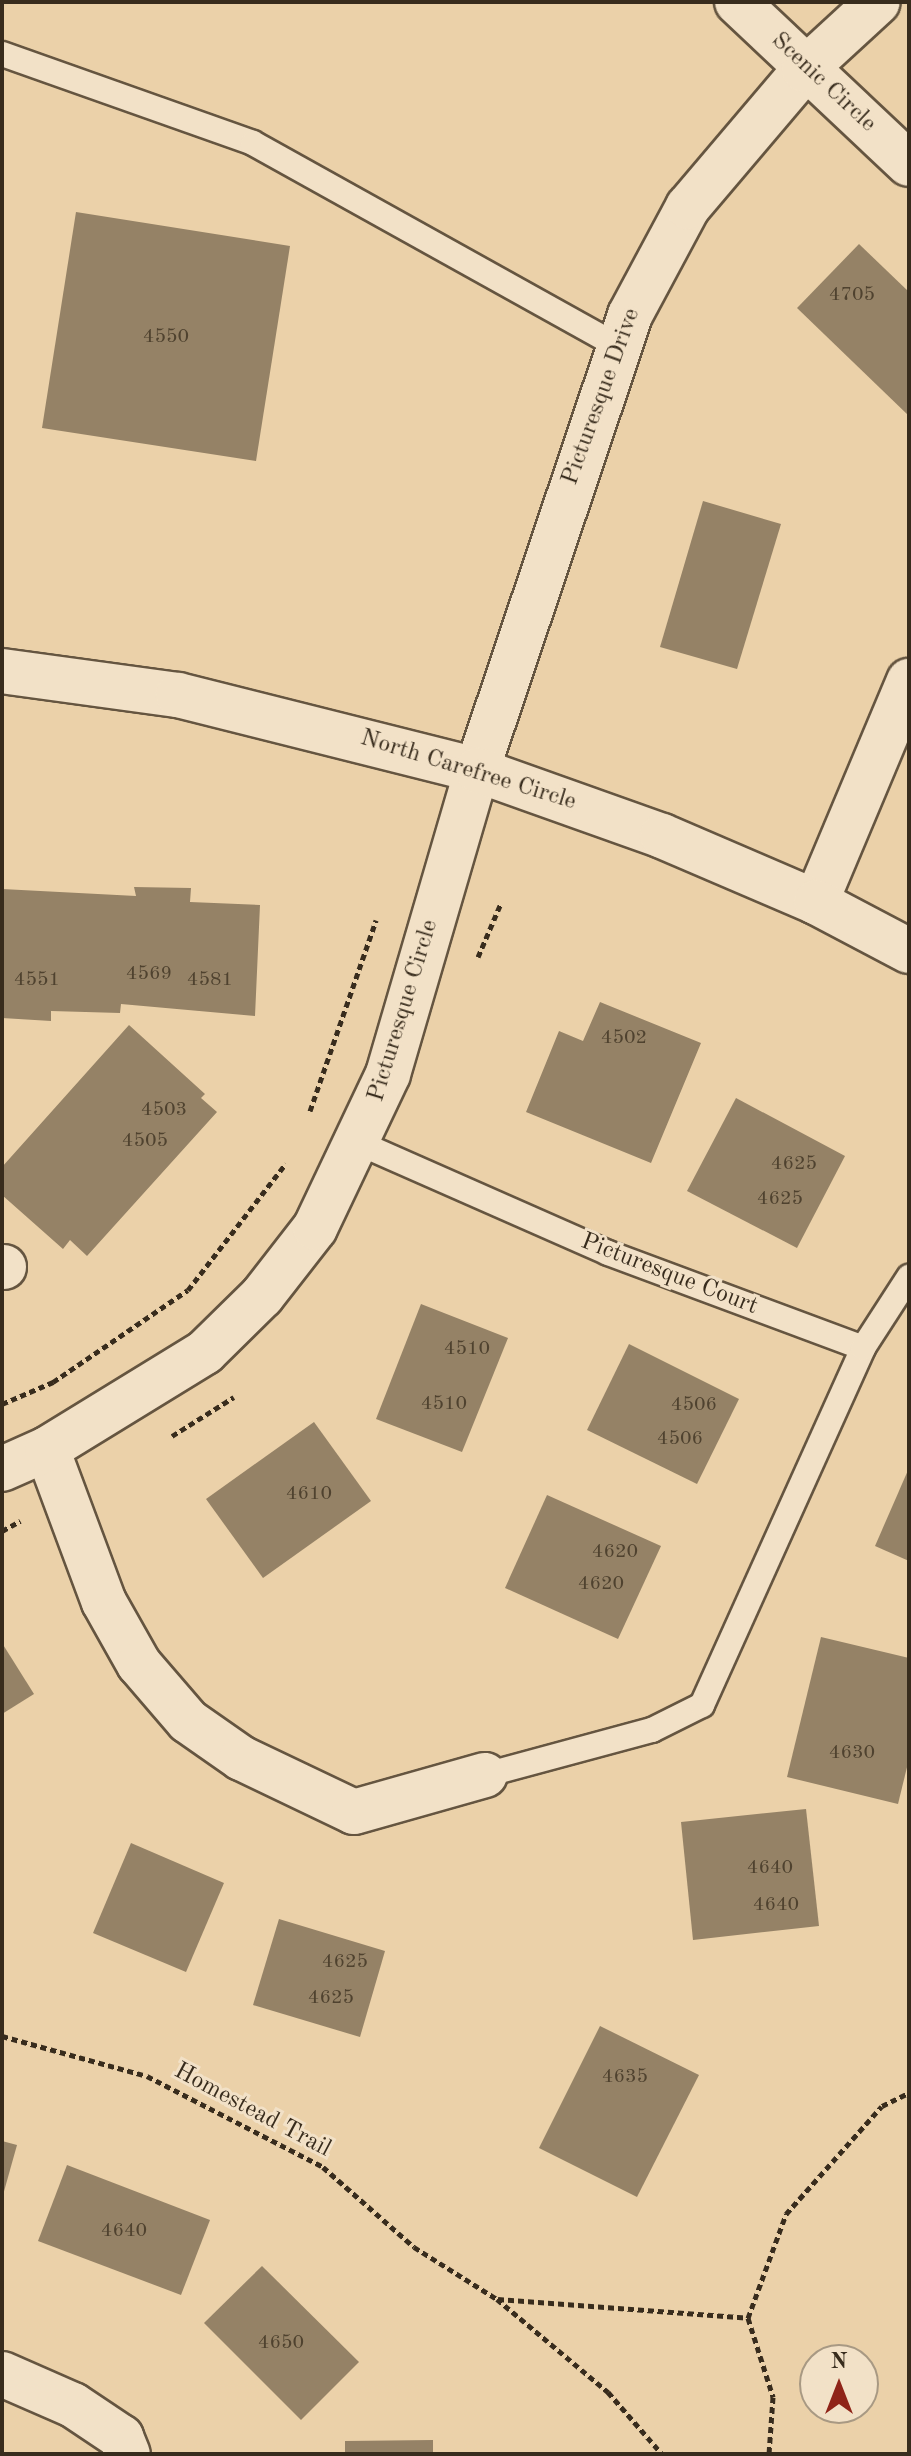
<!DOCTYPE html>
<style>
body{margin:0}
#map{position:relative;width:911px;height:2456px;overflow:hidden;background:#ebd1a9;font-family:"Old Standard TT",serif}
div>[style]{position:absolute}
.building>*{inset:0;background:#958266}
.path>*{height:5px;margin-top:-2.5px;transform-origin:0;background:repeating-linear-gradient(90deg,#382c1d 0 6px,transparent 0 10px)}
.roads{filter:drop-shadow(2px 0 #655540) drop-shadow(-2px 0 #655540) drop-shadow(0 2px #655540) drop-shadow(0 -2px #655540)}
.lane>*{height:24px;margin:-12px;padding:0 12px;transform-origin:12px;border-radius:12px;background:#f2e1c7}
.street>*{height:44px;margin:-22px;padding:0 22px;transform-origin:22px;border-radius:22px;background:#f2e1c7}
.secondary>*{height:44px;margin:-22px;padding:0 22px;transform-origin:22px;border-radius:22px;background:#f2e1c7}
span{translate:-50% -50%;white-space:nowrap;text-align:center;line-height:1.15;-webkit-text-stroke:6px #f2e1c7;paint-order:stroke}
.number-label{font-size:20px;color:#4f422f}
.number-label span{-webkit-text-stroke-width:0}
.street-label{font-size:24px;color:#382c1d}
.frame{position:absolute;inset:0;border:4px solid #382c1d;pointer-events:none}
.north{position:absolute;left:799px;top:2344px;width:80px;height:80px;box-sizing:border-box;background:#f2e1c7;border:2px solid #a89983;border-radius:50%;rotate:0deg;font-size:22px;font-weight:700;line-height:32px;text-align:center;color:#382c1d}
.north::after{content:'';display:block;margin:auto;width:28px;height:36px;background:#8f2418;clip-path:polygon(50% 0,100% 100%,50% 72%,0 100%)}
</style>
<div id="map">
<div class="building">
<i style="clip-path:polygon(76px 212px,290px 246px,256px 461px,42px 428px)"></i>
<i style="clip-path:polygon(859px 244px,909px 292px,909px 416px,797px 308px)"></i>
<i style="clip-path:polygon(703px 501px,781px 524px,737px 669px,660px 647px)"></i>
<i style="clip-path:polygon(134px 887px,191px 888px,190px 902px,260px 905px,255px 1016px,121px 1004px,120px 1013px,51px 1011px,51px 1021px,2px 1018px,2px 889px,136px 896px)"></i>
<i style="clip-path:polygon(600px 1002px,701px 1043px,651px 1163px,526px 1112px,559px 1031px,583px 1041px)"></i>
<i style="clip-path:polygon(129px 1025px,205px 1094px,201px 1098px,217px 1112px,87px 1256px,70px 1240px,63px 1249px,2px 1195px,2px 1167px)"></i>
<i style="clip-path:polygon(736px 1098px,845px 1156px,797px 1248px,687px 1191px)"></i>
<i style="clip-path:polygon(421px 1304px,508px 1338px,462px 1452px,376px 1419px)"></i>
<i style="clip-path:polygon(629px 1344px,739px 1399px,697px 1484px,587px 1430px)"></i>
<i style="clip-path:polygon(314px 1422px,371px 1501px,263px 1578px,206px 1499px)"></i>
<i style="clip-path:polygon(909px 1468px,909px 1561px,875px 1546px)"></i>
<i style="clip-path:polygon(547px 1495px,661px 1546px,618px 1639px,505px 1588px)"></i>
<i style="clip-path:polygon(821px 1637px,909px 1658px,909px 1759px,898px 1804px,787px 1777px)"></i>
<i style="clip-path:polygon(2px 1643px,34px 1694px,2px 1714px)"></i>
<i style="clip-path:polygon(806px 1809px,819px 1926px,693px 1940px,681px 1822px)"></i>
<i style="clip-path:polygon(131px 1843px,224px 1883px,186px 1972px,93px 1933px)"></i>
<i style="clip-path:polygon(279px 1919px,385px 1951px,360px 2037px,253px 2005px)"></i>
<i style="clip-path:polygon(600px 2026px,699px 2075px,637px 2197px,539px 2148px)"></i>
<i style="clip-path:polygon(2px 2141px,17px 2145px,3px 2195px,2px 2195px)"></i>
<i style="clip-path:polygon(67px 2165px,210px 2220px,181px 2295px,38px 2241px)"></i>
<i style="clip-path:polygon(262px 2266px,359px 2362px,301px 2420px,204px 2323px)"></i>
<i style="clip-path:polygon(433px 2440px,433px 2454px,345px 2454px,345px 2441px)"></i>
</div>
<div class="path">
<i style="left:478px;top:957px;width:59px;rotate:-66.9deg"></i>
<i style="left:310px;top:1111px;width:202px;rotate:-70.9deg"></i>
<i style="left:2px;top:1404px;width:56px;rotate:-23.3deg"></i>
<i style="left:53px;top:1382px;width:163px;rotate:-34.3deg"></i>
<i style="left:188px;top:1290px;width:160px;rotate:-52.3deg"></i>
<i style="left:172px;top:1436px;width:73px;rotate:-32.2deg"></i>
<i style="left:2px;top:1531px;width:21px;rotate:-29deg"></i>
<i style="left:2px;top:2036px;width:150px;rotate:15.4deg"></i>
<i style="left:147px;top:2076px;width:198px;rotate:27.3deg"></i>
<i style="left:323px;top:2167px;width:121px;rotate:41.3deg"></i>
<i style="left:414px;top:2247px;width:98px;rotate:32.1deg"></i>
<i style="left:497px;top:2299px;width:145px;rotate:40deg"></i>
<i style="left:608px;top:2392px;width:82px;rotate:48.9deg"></i>
<i style="left:498px;top:2299px;width:251px;rotate:4.3deg"></i>
<i style="left:748px;top:2318px;width:111px;rotate:-69.9deg"></i>
<i style="left:786px;top:2214px;width:144px;rotate:-48.4deg"></i>
<i style="left:882px;top:2106px;width:30px;rotate:-26deg"></i>
<i style="left:748px;top:2318px;width:83px;rotate:72.4deg"></i>
<i style="left:773px;top:2397px;width:57px;rotate:94deg"></i>
</div>
<div class="roads">
<div class="lane">
<i style="left:2px;top:54px;width:266px;rotate:19.5deg"></i>
<i style="left:253px;top:143px;width:418px;rotate:29.1deg"></i>
<i style="left:359px;top:1143px;width:272px;rotate:23.8deg"></i>
<i style="left:608px;top:1253px;width:272px;rotate:20.4deg"></i>
<i style="left:485px;top:1775px;width:173px;rotate:-15.1deg"></i>
<i style="left:652px;top:1730px;width:56px;rotate:-26.6deg"></i>
<i style="left:702px;top:1705px;width:392px;rotate:-65.7deg"></i>
<i style="left:863px;top:1348px;width:85px;rotate:-57.1deg"></i>
</div>
<div class="street">
<i style="left:737px;top:2px;width:236px;rotate:43.3deg"></i>
<i style="left:816px;top:902px;width:240px;rotate:-67.2deg"></i>
<i style="left:2px;top:1267px;width:2px"></i>
<i style="left:47px;top:1449px;width:163px;rotate:69.6deg"></i>
<i style="left:104px;top:1602px;width:71px;rotate:60.6deg"></i>
<i style="left:139px;top:1664px;width:75px;rotate:49.3deg"></i>
<i style="left:188px;top:1721px;width:65px;rotate:34.9deg"></i>
<i style="left:241px;top:1758px;width:125px;rotate:25.5deg"></i>
<i style="left:354px;top:1812px;width:136px;rotate:-15.8deg"></i>
<i style="left:2px;top:1469px;width:49px;rotate:-24deg"></i>
<i style="left:47px;top:1449px;width:185px;rotate:-31.5deg"></i>
<i style="left:205px;top:1352px;width:80px;rotate:-44.5deg"></i>
<i style="left:262px;top:1296px;width:86px;rotate:-52.1deg"></i>
<i style="left:315px;top:1228px;width:170px;rotate:-64.6deg"></i>
<i style="left:388px;top:1074px;width:317px;rotate:-73.7deg"></i>
<i style="left:477px;top:770px;width:480px;rotate:-71.4deg"></i>
<i style="left:630px;top:315px;width:123px;rotate:-61.8deg"></i>
<i style="left:688px;top:207px;width:180px;rotate:-49.7deg"></i>
<i style="left:804px;top:70px;width:100px;rotate:-42.6deg"></i>
<i style="left:2px;top:2374px;width:77px;rotate:23.6deg"></i>
<i style="left:73px;top:2405px;width:58px;rotate:33.7deg"></i>
<i style="left:121px;top:2437px;width:18px;rotate:68deg"></i>
</div>
<div class="secondary">
<i style="left:2px;top:671px;width:178px;rotate:7.8deg"></i>
<i style="left:178px;top:695px;width:308px;rotate:14.1deg"></i>
<i style="left:477px;top:770px;width:196px;rotate:19.6deg"></i>
<i style="left:662px;top:836px;width:168px;rotate:23.2deg"></i>
<i style="left:816px;top:902px;width:105px;rotate:27.8deg"></i>
</div>
</div>
<div class="number-label">
<span style="left:852px;top:295px">4705</span>
<span style="left:166px;top:337px">4550</span>
<span style="left:149px;top:974px">4569</span>
<span style="left:37px;top:980px">4551</span>
<span style="left:210px;top:980px">4581</span>
<span style="left:624px;top:1038px">4502</span>
<span style="left:164px;top:1110px">4503</span>
<span style="left:145px;top:1141px">4505</span>
<span style="left:794px;top:1164px">4625</span>
<span style="left:780px;top:1199px">4625</span>
<span style="left:467px;top:1349px">4510</span>
<span style="left:444px;top:1404px">4510</span>
<span style="left:694px;top:1405px">4506</span>
<span style="left:680px;top:1439px">4506</span>
<span style="left:309px;top:1494px">4610</span>
<span style="left:615px;top:1552px">4620</span>
<span style="left:601px;top:1584px">4620</span>
<span style="left:852px;top:1753px">4630</span>
<span style="left:770px;top:1868px">4640</span>
<span style="left:776px;top:1905px">4640</span>
<span style="left:345px;top:1962px">4625</span>
<span style="left:331px;top:1998px">4625</span>
<span style="left:625px;top:2077px">4635</span>
<span style="left:124px;top:2231px">4640</span>
<span style="left:281px;top:2343px">4650</span>
</div>
<div class="street-label">
<span style="left:823px;top:83px;rotate:43deg">Scenic Circle</span>
<span style="left:602px;top:397px;rotate:-70deg">Picturesque Drive</span>
<span style="left:468px;top:771px;rotate:17deg">North Carefree Circle</span>
<span style="left:404px;top:1011px;rotate:-73deg">Picturesque Circle</span>
<span style="left:669px;top:1275px;rotate:21deg">Picturesque Court</span>
<span style="left:252px;top:2111px;rotate:28deg">Homestead Trail</span>
</div>
<div class="frame"></div>
<div class="north">N</div>
</div>
